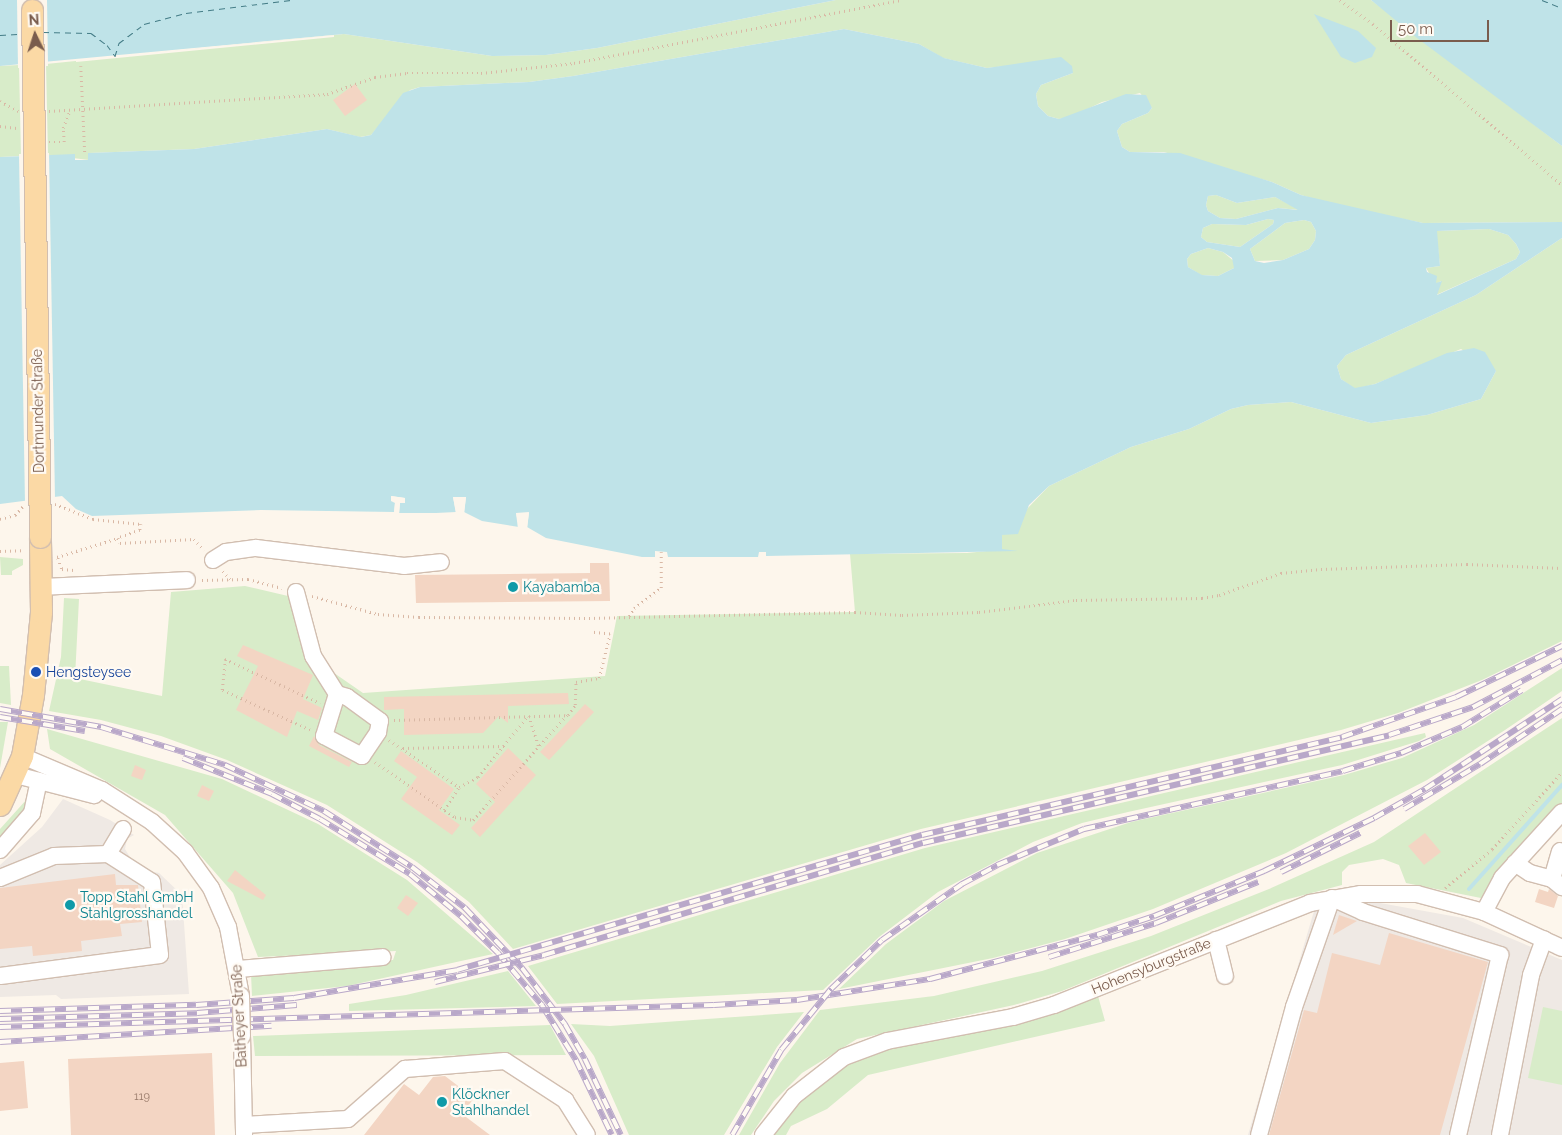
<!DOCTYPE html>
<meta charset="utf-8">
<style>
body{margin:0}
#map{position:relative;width:1562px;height:1135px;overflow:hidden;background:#fdf6ec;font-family:Raleway,sans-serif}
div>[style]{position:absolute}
.industrial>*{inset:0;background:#efe9e4}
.green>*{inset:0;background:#d8ecc9}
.water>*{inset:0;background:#bfe3e8}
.pier>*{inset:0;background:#fdf6ec}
.stream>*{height:4px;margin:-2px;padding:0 2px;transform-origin:2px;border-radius:2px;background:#bfe3e8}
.ferry>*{height:1px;margin-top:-0.5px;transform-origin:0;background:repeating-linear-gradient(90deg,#437c86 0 6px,transparent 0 11px)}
.building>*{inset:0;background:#f3d5c3}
.path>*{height:2.5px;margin-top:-1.25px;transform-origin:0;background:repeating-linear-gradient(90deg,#d9b8a5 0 1px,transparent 0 5px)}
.roads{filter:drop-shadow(1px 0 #d1beb0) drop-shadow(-1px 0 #d1beb0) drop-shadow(0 1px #d1beb0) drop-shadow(0 -1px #d1beb0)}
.minor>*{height:16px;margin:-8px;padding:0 8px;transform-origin:8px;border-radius:8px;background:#fff}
.major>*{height:21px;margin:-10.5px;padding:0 10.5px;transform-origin:10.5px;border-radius:10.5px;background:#fbd9a5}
.rail>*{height:5.5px;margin-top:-2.75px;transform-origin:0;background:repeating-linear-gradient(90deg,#fffaf3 0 11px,#b9a8c9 0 22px);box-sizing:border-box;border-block:1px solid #b9a8c9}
.bridges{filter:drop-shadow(1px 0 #d1beb0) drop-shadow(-1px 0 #d1beb0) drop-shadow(0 1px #d1beb0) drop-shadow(0 -1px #d1beb0)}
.minor-bridge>*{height:16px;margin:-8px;padding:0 8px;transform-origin:8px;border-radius:8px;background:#fff}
.major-bridge>*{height:21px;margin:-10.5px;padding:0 10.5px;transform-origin:10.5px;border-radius:10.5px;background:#fbd9a5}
.dots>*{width:14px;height:14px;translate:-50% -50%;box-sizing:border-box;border:2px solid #fffaf3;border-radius:50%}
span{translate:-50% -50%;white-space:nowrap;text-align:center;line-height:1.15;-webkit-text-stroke:4.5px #fffaf3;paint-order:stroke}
.number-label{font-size:11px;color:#987a6a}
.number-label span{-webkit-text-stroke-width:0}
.street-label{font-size:14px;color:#7a5c4d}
.culture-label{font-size:14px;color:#0d838f}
.left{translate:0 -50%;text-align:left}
.transit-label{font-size:14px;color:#164399}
.north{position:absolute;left:10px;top:10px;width:50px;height:50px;-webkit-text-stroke:4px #fffaf3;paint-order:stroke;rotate:356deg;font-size:14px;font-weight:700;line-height:20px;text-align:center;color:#7a5c4d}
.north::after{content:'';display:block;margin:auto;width:18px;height:22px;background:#7a5c4d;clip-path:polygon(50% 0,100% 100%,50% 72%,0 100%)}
.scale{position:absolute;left:1390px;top:20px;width:99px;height:22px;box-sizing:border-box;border:2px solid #7a5c4d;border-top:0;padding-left:6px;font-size:15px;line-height:18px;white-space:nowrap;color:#7a5c4d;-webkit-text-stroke:4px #fffaf3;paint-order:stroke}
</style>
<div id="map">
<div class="industrial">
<i style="clip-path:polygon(63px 799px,110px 820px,134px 835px,127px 839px,125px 849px,133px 862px,149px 871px,159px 873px,182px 895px,189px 994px,61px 999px,56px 995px,0 997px,0 865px,42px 827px)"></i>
<i style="clip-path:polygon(1369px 901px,1463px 918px,1562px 960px,1562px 1135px,1248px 1135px,1314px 911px)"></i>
</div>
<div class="green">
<i style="clip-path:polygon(836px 0,1371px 0,1562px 146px,1562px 222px,1423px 223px,1338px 206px,1301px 195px,1272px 182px,1164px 152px,1130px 152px,1122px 147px,1117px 131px,1122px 124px,1148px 113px,1152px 108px,1140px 93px,1102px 102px,1071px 117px,1059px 119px,1048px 116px,1038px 106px,1036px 94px,1041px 85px,1073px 73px,1016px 65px,987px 68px,943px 58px,919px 44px,844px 29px,573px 76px,529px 82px,420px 87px,410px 90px,371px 135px,360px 137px,327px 129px,194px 149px,89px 153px,89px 160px,48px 155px,46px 64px,344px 34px,492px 56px,546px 55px,597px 48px)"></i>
<i style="clip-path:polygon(19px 65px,21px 156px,0 157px,0 66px)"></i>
<i style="clip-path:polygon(1216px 195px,1237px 203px,1275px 197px,1300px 210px,1278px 208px,1236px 219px,1220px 218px,1208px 211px,1206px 205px,1208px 196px)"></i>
<i style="clip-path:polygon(1268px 219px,1274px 220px,1273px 224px,1240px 247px,1207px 242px,1201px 237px,1203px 228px,1212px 224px,1246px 225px)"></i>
<i style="clip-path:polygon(1304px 220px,1311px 222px,1316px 231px,1315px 240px,1309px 249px,1283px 260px,1255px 261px,1250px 249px,1285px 223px)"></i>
<i style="clip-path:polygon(1489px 229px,1508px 235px,1516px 244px,1520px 252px,1516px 259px,1436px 295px,1441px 281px,1436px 284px,1426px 268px,1440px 266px,1436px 231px)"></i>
<i style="clip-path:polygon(1562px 238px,1562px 641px,1482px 680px,1398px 713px,1341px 730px,921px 829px,513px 949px,469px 902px,417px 862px,327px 805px,227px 760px,161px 736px,101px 720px,49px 711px,61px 657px,64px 598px,79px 599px,75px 678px,162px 696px,171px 592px,245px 586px,288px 596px,308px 655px,363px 693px,605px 676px,617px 616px,855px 612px,850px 554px,967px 553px,1017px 548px,1002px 550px,1002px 535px,1049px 486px,1131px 447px,1189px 429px,1231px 409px,1248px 405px,1291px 402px,1371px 423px,1427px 415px,1481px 399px,1496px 371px,1461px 349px,1375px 384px,1355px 389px,1341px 379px,1337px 366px,1346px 355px,1476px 295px)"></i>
<i style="clip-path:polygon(1208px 248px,1223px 252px,1235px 262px,1234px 268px,1218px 276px,1201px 275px,1188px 267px,1187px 259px,1191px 254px)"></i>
<i style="clip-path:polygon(0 557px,23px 559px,23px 565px,12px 571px,12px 575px,1px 575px)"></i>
<i style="clip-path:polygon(0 666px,9px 666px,11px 705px,0 703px)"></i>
<i style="clip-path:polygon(1562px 668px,1562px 691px,1505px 730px,1427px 780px,1286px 853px,1153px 909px,1065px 939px,993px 958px,839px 989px,886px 944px,944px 901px,1037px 853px,1131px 822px,1344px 775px,1402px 758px,1474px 725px)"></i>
<i style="clip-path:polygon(1562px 718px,1562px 805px,1481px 898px,1406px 883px,1399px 865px,1383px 859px,1349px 865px,1342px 872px,1342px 885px,1281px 901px,1062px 991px,1014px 1005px,857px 1039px,802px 1073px,774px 1101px,751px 1135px,739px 1135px,780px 1063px,820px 1010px,934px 996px,1042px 971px,1151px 936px,1269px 889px,1374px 842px)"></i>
<i style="clip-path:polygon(0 722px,8px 722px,0 768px)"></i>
<i style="clip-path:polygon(47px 729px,222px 779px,318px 824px,407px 880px,493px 954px,347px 986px,252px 996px,251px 974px,393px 960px,396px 951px,258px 957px,233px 893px,165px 815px,50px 749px)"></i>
<i style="clip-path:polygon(1425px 733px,1426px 737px,1419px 741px,1342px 765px,1128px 812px,1082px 823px,1033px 842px,938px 892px,879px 937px,823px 990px,557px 1004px,528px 966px,925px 848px)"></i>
<i style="clip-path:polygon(27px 799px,28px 807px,0 846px,0 829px)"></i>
<i style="clip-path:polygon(508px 971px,536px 1006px,349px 1011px,349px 1004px,406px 995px)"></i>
<i style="clip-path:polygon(1098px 996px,1105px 1021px,868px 1075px,827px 1109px,791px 1126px,786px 1135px,770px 1135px,787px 1112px,847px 1063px,868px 1054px)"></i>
<i style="clip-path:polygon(1543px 1007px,1562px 1011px,1562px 1085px,1528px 1078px)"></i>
<i style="clip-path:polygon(804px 1012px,777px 1047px,724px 1135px,629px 1135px,594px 1056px,571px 1024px,610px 1026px)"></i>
<i style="clip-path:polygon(550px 1025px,566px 1055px,255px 1056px,253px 1036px)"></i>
</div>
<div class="water">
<i style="clip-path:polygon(0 0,836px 0,597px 48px,546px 55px,492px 56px,344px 34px,0 66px)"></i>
<i style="clip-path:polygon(1371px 0,1562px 0,1562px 146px,1417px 38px)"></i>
<i style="clip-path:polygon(1314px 14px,1358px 31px,1376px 48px,1372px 57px,1355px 63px,1341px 57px)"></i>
<i style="clip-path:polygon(evenodd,844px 29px,919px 44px,944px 58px,987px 68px,1061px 57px,1072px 66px,1073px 73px,1041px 85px,1036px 94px,1038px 106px,1048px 116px,1059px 119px,1126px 94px,1146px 95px,1152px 108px,1148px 113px,1122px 124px,1117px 131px,1122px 147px,1130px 152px,1180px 153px,1272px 182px,1301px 195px,1423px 223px,1562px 222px,1562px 238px,1476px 295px,1346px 355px,1337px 366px,1341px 379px,1355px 388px,1375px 384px,1447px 353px,1474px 348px,1485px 352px,1496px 371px,1481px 399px,1427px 415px,1371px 423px,1291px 402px,1248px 405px,1231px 409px,1189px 429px,1131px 447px,1049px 486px,1029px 505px,1018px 534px,1002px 535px,1002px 549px,1018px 551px,766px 556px,766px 552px,759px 552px,758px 557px,668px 557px,667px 552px,655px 551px,655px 557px,642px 557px,546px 538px,527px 527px,529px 513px,516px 513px,519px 527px,482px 521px,464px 512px,466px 497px,453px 497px,456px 512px,436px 513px,399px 513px,400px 503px,405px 498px,391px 496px,395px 502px,394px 512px,261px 510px,92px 516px,76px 509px,62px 496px,0 504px,0 157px,75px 154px,75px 160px,88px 160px,88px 153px,194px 149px,327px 129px,361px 137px,371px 135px,403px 93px,420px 87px,529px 82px,573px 76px,844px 29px,1216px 195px,1237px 203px,1275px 197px,1298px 210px,1278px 208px,1236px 219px,1220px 218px,1208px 211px,1206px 205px,1208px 196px,1216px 195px,844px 29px,1268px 219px,1274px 220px,1273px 224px,1240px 247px,1207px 242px,1201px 237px,1203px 228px,1212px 224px,1246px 225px,1268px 219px,844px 29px,1304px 220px,1311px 222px,1316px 231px,1315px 240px,1309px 249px,1283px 260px,1264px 263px,1255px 261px,1250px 249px,1285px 223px,1304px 220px,844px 29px,1489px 229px,1508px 235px,1516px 244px,1520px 252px,1516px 259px,1437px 295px,1442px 281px,1436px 283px,1437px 276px,1427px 272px,1426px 268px,1440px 266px,1437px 231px,1489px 229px,844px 29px,1208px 248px,1223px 252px,1232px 258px,1234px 268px,1218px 276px,1202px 275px,1188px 267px,1187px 259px,1191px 254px,1208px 248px)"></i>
</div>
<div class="pier">
<i style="clip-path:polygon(17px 0,47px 0,48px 66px,18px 68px)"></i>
<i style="clip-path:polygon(334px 35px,334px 37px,76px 62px,76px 60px)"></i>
<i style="clip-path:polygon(49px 153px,55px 499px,25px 503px,19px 154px)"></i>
<i style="clip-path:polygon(391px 496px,405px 498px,405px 503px,400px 503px,399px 515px,394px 515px,395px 503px,391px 501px)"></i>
<i style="clip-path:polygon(453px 497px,466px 497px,464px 515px,461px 505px,463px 499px,456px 499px,459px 505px,456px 514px)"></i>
<i style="clip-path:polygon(529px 512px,527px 530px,524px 527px,526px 515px,519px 515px,521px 527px,518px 529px,516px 513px)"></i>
</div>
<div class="stream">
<i style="left:1469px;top:889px;width:140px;rotate:-48.2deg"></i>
</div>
<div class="ferry">
<i style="left:1542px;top:0;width:22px;rotate:22deg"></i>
<i style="left:43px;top:32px;width:48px;rotate:1.2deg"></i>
<i style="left:91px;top:33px;width:20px;rotate:37deg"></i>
<i style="left:107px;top:45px;width:14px;rotate:54deg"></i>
<i style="left:115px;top:56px;width:14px;rotate:-73deg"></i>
<i style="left:119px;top:43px;width:31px;rotate:-37deg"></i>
<i style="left:144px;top:24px;width:43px;rotate:-14.7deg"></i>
<i style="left:186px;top:13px;width:106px;rotate:-7.1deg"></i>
<i style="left:0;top:35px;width:22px;rotate:-3deg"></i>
</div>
<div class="building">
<i style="clip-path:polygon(355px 84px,367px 100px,345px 116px,333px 100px)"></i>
<i style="clip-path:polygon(590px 563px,609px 563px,610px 601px,416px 603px,415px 575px,590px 573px)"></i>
<i style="clip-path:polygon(243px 645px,313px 675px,303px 699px,322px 708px,318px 720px,297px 711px,287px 737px,236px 710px,258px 666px,237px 656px)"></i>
<i style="clip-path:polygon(568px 693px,569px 704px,508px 706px,508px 723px,499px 716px,483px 733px,404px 735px,404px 709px,384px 710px,384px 697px)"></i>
<i style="clip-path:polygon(585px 704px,594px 712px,549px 760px,540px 752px)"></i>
<i style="clip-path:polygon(314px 736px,319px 745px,352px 762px,349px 767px,309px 746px)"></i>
<i style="clip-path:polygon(508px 748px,536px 775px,480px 837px,471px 828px,495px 802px,476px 784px)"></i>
<i style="clip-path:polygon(401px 751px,454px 789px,439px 810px,460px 825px,452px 835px,401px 799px,417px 777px,394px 761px)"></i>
<i style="clip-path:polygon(135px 765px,146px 770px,142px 780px,131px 776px)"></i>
<i style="clip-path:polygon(202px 785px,214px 791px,209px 801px,197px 796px)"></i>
<i style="clip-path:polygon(1425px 833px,1441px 852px,1424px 865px,1408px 846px)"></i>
<i style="clip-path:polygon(235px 870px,266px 895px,263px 900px,227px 881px)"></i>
<i style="clip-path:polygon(115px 874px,116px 885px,138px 885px,142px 922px,120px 924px,122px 936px,81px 941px,82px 951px,33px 956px,32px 946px,0 949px,0 888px)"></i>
<i style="clip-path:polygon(1539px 889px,1548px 892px,1549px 889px,1558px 896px,1554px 908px,1535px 902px)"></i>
<i style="clip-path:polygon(406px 895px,418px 903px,408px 916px,397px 908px)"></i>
<i style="clip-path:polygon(1339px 915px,1357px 921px,1333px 935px)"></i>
<i style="clip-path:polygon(1389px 933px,1488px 962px,1440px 1135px,1269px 1135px,1304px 1010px,1317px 1013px,1332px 953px,1380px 965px)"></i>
<i style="clip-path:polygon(212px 1053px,215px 1135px,71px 1135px,68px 1059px)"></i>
<i style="clip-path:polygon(24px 1061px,28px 1108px,0 1111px,0 1063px)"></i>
<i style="clip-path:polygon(445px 1076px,474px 1098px,462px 1114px,490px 1135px,364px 1135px,404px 1084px,419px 1095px,433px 1077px)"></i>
</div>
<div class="path">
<i style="left:1340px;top:0;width:41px;rotate:36deg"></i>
<i style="left:1373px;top:24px;width:248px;rotate:40.4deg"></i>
<i style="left:81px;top:66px;width:87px;rotate:87.4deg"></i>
<i style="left:0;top:101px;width:21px;rotate:29deg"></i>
<i style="left:49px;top:111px;width:279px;rotate:-3.5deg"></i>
<i style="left:327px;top:94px;width:51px;rotate:-19.5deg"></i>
<i style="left:375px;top:77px;width:32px;rotate:-7deg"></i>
<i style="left:407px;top:73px;width:74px"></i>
<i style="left:481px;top:73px;width:94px;rotate:-6.1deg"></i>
<i style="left:574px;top:63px;width:334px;rotate:-10.9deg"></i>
<i style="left:0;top:126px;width:17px;rotate:7deg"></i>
<i style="left:49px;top:142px;width:15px"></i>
<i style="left:64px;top:142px;width:14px;rotate:-94deg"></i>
<i style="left:63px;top:128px;width:17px;rotate:-69deg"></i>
<i style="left:55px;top:504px;width:41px;rotate:21.5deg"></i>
<i style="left:93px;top:519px;width:48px;rotate:5.9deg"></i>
<i style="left:141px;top:524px;width:6px;rotate:99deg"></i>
<i style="left:140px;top:530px;width:23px;rotate:160deg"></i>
<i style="left:118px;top:538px;width:5px;rotate:68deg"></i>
<i style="left:120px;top:543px;width:74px;rotate:-3.1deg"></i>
<i style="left:194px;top:539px;width:15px;rotate:48deg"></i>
<i style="left:0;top:519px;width:16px;rotate:-15deg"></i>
<i style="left:15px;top:515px;width:13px;rotate:-48deg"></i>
<i style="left:0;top:551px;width:23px;rotate:-2deg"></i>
<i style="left:57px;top:557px;width:64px;rotate:-17.3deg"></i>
<i style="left:58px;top:558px;width:12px;rotate:70deg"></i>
<i style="left:62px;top:569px;width:12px;rotate:5deg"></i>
<i style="left:223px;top:571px;width:11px;rotate:49deg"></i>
<i style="left:202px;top:580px;width:46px;rotate:-1.2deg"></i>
<i style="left:248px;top:579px;width:35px;rotate:15deg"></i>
<i style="left:312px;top:596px;width:68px;rotate:15.3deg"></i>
<i style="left:378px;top:614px;width:41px;rotate:4.2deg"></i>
<i style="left:419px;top:617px;width:170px;rotate:0.3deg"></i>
<i style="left:589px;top:618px;width:266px;rotate:-1.3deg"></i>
<i style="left:855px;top:612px;width:47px;rotate:3.7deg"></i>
<i style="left:902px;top:615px;width:77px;rotate:-2.2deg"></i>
<i style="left:979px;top:612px;width:98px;rotate:-7.1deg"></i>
<i style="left:1076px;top:600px;width:126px;rotate:-0.9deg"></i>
<i style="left:1202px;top:598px;width:17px;rotate:-10deg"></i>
<i style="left:1219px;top:595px;width:66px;rotate:-19.5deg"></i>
<i style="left:1281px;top:573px;width:40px;rotate:-5.7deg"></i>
<i style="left:1321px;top:569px;width:146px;rotate:-2deg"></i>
<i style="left:1467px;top:564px;width:95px;rotate:2.4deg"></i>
<i style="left:629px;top:616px;width:9px;rotate:-58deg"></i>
<i style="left:634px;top:608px;width:34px;rotate:-37deg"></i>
<i style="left:661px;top:588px;width:36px;rotate:-90deg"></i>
<i style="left:529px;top:716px;width:33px;rotate:72deg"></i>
<i style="left:394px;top:720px;width:174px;rotate:-1.6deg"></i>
<i style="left:568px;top:715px;width:12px;rotate:-55deg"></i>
<i style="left:575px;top:705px;width:23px;rotate:-88deg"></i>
<i style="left:576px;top:682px;width:23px;rotate:-10deg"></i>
<i style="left:599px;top:678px;width:45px;rotate:-76deg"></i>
<i style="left:610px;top:634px;width:20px;rotate:-174deg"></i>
<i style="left:310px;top:730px;width:97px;rotate:-155.6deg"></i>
<i style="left:222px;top:690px;width:31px;rotate:-84deg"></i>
<i style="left:225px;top:659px;width:105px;rotate:24.9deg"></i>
<i style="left:389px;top:740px;width:84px;rotate:33.9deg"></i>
<i style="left:459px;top:787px;width:21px;rotate:-28deg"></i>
<i style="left:478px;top:777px;width:79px;rotate:-50.7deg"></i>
<i style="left:403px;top:748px;width:101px;rotate:-1.1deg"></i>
<i style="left:375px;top:762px;width:97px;rotate:34.5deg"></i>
<i style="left:455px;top:817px;width:18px;rotate:9deg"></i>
<i style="left:473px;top:820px;width:141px;rotate:-48.2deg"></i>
<i style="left:444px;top:810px;width:27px;rotate:-57deg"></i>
<i style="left:1445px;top:888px;width:61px;rotate:-39.7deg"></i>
<i style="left:1492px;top:849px;width:104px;rotate:-47.7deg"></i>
</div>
<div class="roads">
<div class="minor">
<i style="left:213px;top:560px;width:15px;rotate:-32deg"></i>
<i style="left:226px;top:552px;width:30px;rotate:-8deg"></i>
<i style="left:256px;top:548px;width:149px;rotate:6.9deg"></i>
<i style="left:404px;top:566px;width:37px;rotate:-6deg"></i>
<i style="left:41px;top:587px;width:146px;rotate:-2.7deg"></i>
<i style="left:296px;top:592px;width:66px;rotate:75.1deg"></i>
<i style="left:313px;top:656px;width:45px;rotate:57.7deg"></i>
<i style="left:337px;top:694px;width:44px;rotate:107.2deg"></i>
<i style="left:324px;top:736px;width:43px;rotate:27.8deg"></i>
<i style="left:362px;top:756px;width:29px;rotate:-56deg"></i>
<i style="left:378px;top:732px;width:11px;rotate:-80deg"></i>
<i style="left:380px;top:721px;width:41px;rotate:-144deg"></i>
<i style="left:347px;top:697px;width:10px;rotate:-163deg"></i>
<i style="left:22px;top:756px;width:87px;rotate:23deg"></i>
<i style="left:102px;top:790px;width:59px;rotate:32.6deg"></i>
<i style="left:152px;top:822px;width:45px;rotate:42.3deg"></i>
<i style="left:185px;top:852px;width:44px;rotate:54.2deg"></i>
<i style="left:211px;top:888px;width:43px;rotate:66.4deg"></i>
<i style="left:228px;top:927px;width:70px;rotate:79.3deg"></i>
<i style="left:16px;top:775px;width:81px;rotate:14.4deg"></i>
<i style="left:0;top:850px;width:49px;rotate:-49.1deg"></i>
<i style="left:32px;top:813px;width:33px;rotate:-78deg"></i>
<i style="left:108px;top:854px;width:29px;rotate:-59deg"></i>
<i style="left:1515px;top:863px;width:18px;rotate:34deg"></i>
<i style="left:1530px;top:873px;width:23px;rotate:15deg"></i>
<i style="left:1552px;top:879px;width:13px;rotate:39deg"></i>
<i style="left:0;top:878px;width:58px;rotate:-22.2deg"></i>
<i style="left:54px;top:856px;width:54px;rotate:-2.1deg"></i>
<i style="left:108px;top:854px;width:52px;rotate:32.5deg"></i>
<i style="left:152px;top:882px;width:73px;rotate:83.7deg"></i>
<i style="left:160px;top:955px;width:161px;rotate:172.5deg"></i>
<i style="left:1552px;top:879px;width:29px;rotate:-74deg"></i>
<i style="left:1484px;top:912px;width:38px;rotate:-62deg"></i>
<i style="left:1502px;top:878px;width:89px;rotate:-47.7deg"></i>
<i style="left:1216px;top:940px;width:37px;rotate:76deg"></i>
<i style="left:238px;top:969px;width:145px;rotate:-4.7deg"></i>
<i style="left:242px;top:1036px;width:99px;rotate:88.8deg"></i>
<i style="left:244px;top:1125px;width:104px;rotate:-3.3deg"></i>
<i style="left:348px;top:1119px;width:76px;rotate:-41.3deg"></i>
<i style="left:405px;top:1069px;width:100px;rotate:-4.6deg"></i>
<i style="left:505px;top:1061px;width:72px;rotate:33deg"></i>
<i style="left:565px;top:1100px;width:41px;rotate:57.8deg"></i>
<i style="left:763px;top:1135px;width:50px;rotate:-51.5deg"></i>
<i style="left:794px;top:1096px;width:63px;rotate:-38deg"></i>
<i style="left:844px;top:1057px;width:46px;rotate:-20.4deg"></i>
<i style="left:887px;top:1041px;width:128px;rotate:-10.8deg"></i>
<i style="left:1013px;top:1017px;width:43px;rotate:-16.3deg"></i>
<i style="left:1054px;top:1005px;width:276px;rotate:-21.7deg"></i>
<i style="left:1310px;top:903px;width:52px;rotate:-10deg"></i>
<i style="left:1361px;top:894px;width:56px"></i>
<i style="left:1417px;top:894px;width:69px;rotate:15deg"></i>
<i style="left:1484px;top:912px;width:86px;rotate:24.8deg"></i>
<i style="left:1259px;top:1135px;width:133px;rotate:-74.7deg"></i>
<i style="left:1294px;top:1007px;width:115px;rotate:-70.8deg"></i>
<i style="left:1332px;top:898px;width:34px;rotate:24deg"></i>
<i style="left:1363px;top:912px;width:144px;rotate:17.4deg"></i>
<i style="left:1500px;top:955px;width:185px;rotate:103.1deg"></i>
<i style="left:1500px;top:1135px;width:163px;rotate:-79deg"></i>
<i style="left:1531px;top:975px;width:38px;rotate:-70deg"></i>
</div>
<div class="major">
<i style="left:0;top:805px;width:54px;rotate:-65.8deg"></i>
<i style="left:22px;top:756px;width:62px;rotate:-79.8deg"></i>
<i style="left:33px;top:695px;width:83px;rotate:-84.5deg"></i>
<i style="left:41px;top:612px;width:75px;rotate:-90.8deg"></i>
</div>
</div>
<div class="rail">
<i style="left:0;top:709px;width:103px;rotate:10.1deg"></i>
<i style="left:101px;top:727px;width:130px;rotate:17deg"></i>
<i style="left:225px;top:765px;width:109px;rotate:24.9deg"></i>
<i style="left:324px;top:811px;width:104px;rotate:32.5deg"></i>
<i style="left:412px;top:867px;width:67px;rotate:37.7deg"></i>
<i style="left:465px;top:908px;width:83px;rotate:46.5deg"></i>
<i style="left:522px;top:968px;width:71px;rotate:52.5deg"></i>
<i style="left:565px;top:1024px;width:40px;rotate:60.3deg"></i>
<i style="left:585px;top:1059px;width:84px;rotate:64.7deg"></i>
<i style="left:0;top:717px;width:86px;rotate:9.4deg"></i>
<i style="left:183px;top:758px;width:96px;rotate:22deg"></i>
<i style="left:272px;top:794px;width:54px;rotate:27.5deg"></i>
<i style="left:320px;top:819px;width:105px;rotate:31.4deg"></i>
<i style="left:410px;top:874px;width:66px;rotate:39.5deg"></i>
<i style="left:461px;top:916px;width:52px;rotate:45deg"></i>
<i style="left:498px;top:953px;width:68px;rotate:49.8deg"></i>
<i style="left:542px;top:1005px;width:65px;rotate:58.3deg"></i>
<i style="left:576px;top:1060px;width:83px;rotate:64.4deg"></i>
<i style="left:1404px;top:809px;width:88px;rotate:-30.6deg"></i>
<i style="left:1480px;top:764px;width:99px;rotate:-33.9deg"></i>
<i style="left:1281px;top:872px;width:88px;rotate:-26.3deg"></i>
<i style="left:1049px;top:957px;width:112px;rotate:-17.6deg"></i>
<i style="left:1156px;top:923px;width:110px;rotate:-21.9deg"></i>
<i style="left:435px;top:982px;width:112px;rotate:-13.9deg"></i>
<i style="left:544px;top:955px;width:395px;rotate:-16.5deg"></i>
<i style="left:923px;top:843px;width:478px;rotate:-13deg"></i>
<i style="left:1389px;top:735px;width:89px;rotate:-18.4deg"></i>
<i style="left:1473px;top:707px;width:101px;rotate:-27.8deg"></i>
<i style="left:0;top:1011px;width:196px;rotate:-1.8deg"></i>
<i style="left:196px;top:1005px;width:98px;rotate:-4.1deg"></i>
<i style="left:294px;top:998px;width:165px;rotate:-9.7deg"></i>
<i style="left:457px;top:970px;width:484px;rotate:-16.2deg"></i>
<i style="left:922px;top:835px;width:431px;rotate:-13.1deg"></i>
<i style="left:1342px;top:737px;width:121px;rotate:-19.3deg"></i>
<i style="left:1456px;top:697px;width:118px;rotate:-25.7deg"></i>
<i style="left:0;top:1019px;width:197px;rotate:-1.7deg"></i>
<i style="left:197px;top:1013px;width:100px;rotate:-4.6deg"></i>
<i style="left:0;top:1027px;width:714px;rotate:-1.76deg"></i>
<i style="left:714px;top:1005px;width:83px;rotate:-3.4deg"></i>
<i style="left:797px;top:1000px;width:135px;rotate:-9deg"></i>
<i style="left:930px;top:979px;width:173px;rotate:-14.8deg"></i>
<i style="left:1097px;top:935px;width:60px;rotate:-18.4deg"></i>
<i style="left:1154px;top:916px;width:119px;rotate:-22.2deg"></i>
<i style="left:1264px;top:871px;width:122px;rotate:-25.7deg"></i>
<i style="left:1374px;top:818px;width:59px;rotate:-29.6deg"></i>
<i style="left:1425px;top:789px;width:164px;rotate:-33.3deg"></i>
<i style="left:0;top:1042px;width:272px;rotate:-3.4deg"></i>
<i style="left:732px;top:1135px;width:98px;rotate:-60deg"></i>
<i style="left:781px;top:1050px;width:79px;rotate:-50.7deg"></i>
<i style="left:831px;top:989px;width:71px;rotate:-43.9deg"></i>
<i style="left:882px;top:940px;width:98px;rotate:-35deg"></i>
<i style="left:962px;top:884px;width:40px;rotate:-28deg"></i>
<i style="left:997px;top:865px;width:94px;rotate:-22.5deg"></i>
<i style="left:1084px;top:829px;width:265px;rotate:-12.6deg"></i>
<i style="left:1343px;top:771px;width:61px;rotate:-17.2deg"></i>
<i style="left:1401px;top:753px;width:66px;rotate:-23.1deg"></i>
<i style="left:1462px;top:727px;width:70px;rotate:-31.7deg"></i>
</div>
<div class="bridges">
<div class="minor-bridge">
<i style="left:241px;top:996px;width:40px;rotate:88.6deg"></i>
</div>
<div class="major-bridge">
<i style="left:32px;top:10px;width:527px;rotate:89.13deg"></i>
</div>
</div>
<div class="dots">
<i style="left:513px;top:587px;background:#0f9aa8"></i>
<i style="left:36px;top:672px;background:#1a4fb4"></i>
<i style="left:70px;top:905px;background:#0f9aa8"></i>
<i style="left:442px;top:1102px;background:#0f9aa8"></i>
</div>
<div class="number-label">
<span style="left:142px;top:1097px">119</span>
</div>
<div class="street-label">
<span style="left:38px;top:411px;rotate:-91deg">Dortmunder Straße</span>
<span style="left:1151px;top:966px;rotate:-22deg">Hohensyburgstraße</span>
<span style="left:239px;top:1016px;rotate:-93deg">Batheyer Straße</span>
</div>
<div class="culture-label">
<span class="left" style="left:523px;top:587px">Kayabamba</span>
<span class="left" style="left:80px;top:905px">Topp Stahl GmbH<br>Stahlgrosshandel</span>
<span class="left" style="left:452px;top:1102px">Klöckner<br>Stahlhandel</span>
</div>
<div class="transit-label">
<span class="left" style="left:46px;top:672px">Hengsteysee</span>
</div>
<div class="north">N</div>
<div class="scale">50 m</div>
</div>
